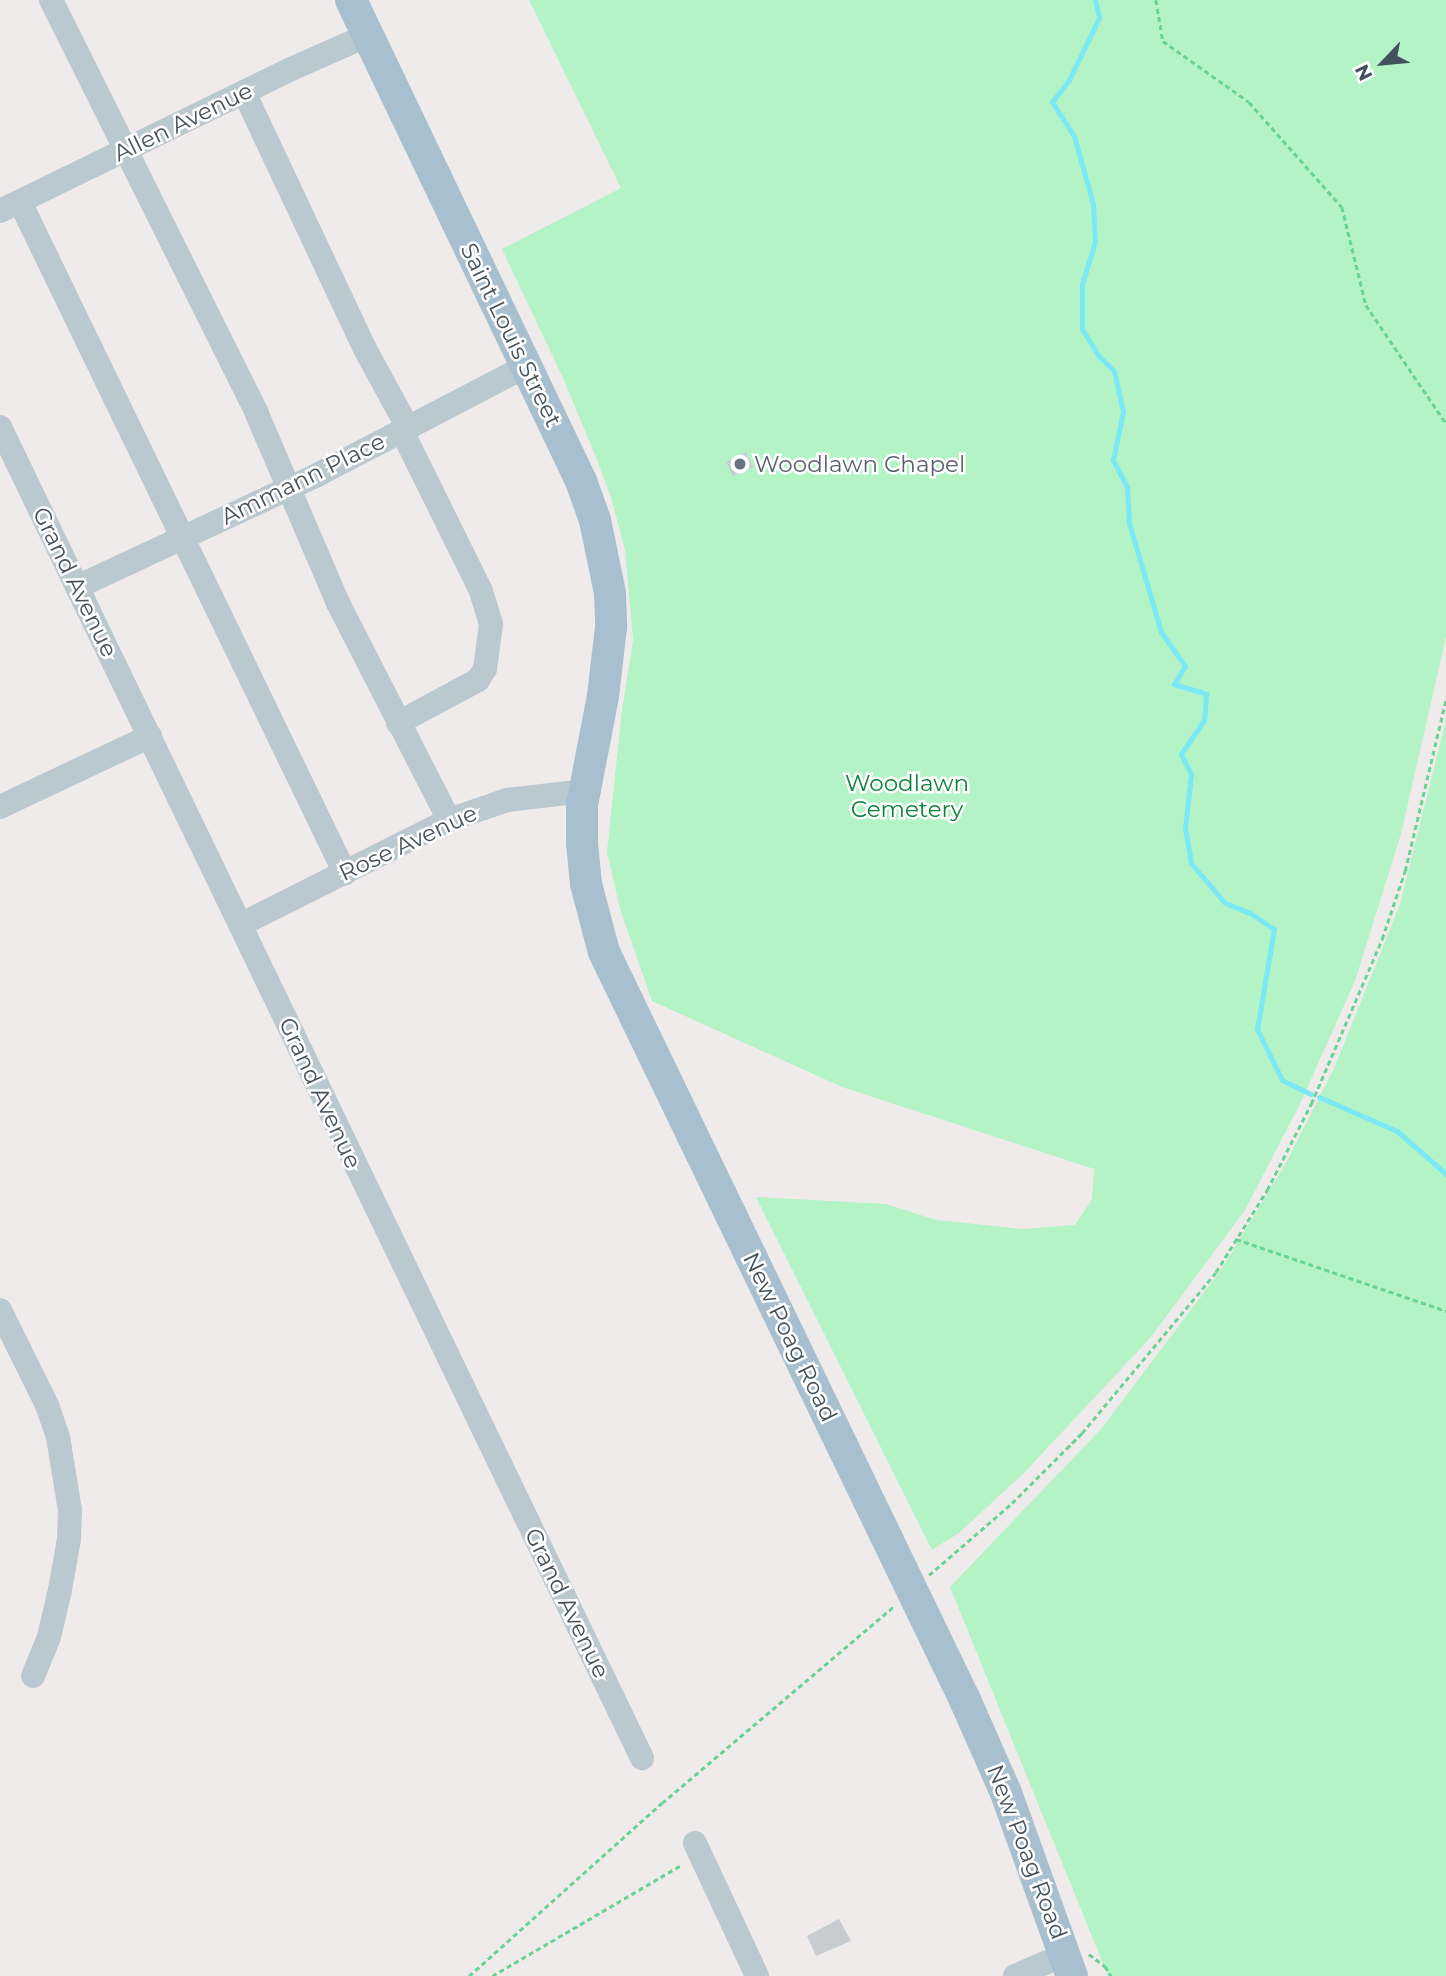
<!DOCTYPE html>
<style>
body{margin:0}
#map{position:relative;width:1446px;height:1976px;overflow:hidden;background:#efebeb;font-family:Montserrat,sans-serif}
div>[style]{position:absolute}
.green>*{inset:0;background:#b3f3c5}
.stream>*{height:5px;margin:-2.5px;padding:0 2.5px;transform-origin:2.5px;border-radius:2.5px;background:#7be8f5}
.building>*{inset:0;background:#c7ccd1}
.path>*{height:2.5px;margin-top:-1.25px;transform-origin:0;background:repeating-linear-gradient(90deg,#68d493 0 5px,transparent 0 8.5px)}
.minor>*{height:24px;margin:-12px;padding:0 12px;transform-origin:12px;border-radius:12px;background:#bac8d0}
.major>*{height:32px;margin:-16px;padding:0 16px;transform-origin:16px;border-radius:16px;background:#a7bfce}
.dots>*{width:19px;height:19px;translate:-50% -50%;box-sizing:border-box;border:4px solid #fff;border-radius:50%}
span{translate:-50% -50%;white-space:nowrap;text-align:center;line-height:1.15;-webkit-text-stroke:5px #fff;paint-order:stroke}
.street-label{font-size:23px;color:#42515b}
.worship-label{font-size:23px;color:#5b616d}
.left{translate:0 -50%;text-align:left}
.park-label{font-size:23px;color:#0c823b}
.north{position:absolute;left:1348px;top:28px;width:70px;height:70px;-webkit-text-stroke:5px #fff;paint-order:stroke;rotate:244deg;font-size:19px;font-weight:700;line-height:28px;text-align:center;color:#42515b}
.north::after{content:'';display:block;margin:auto;width:24px;height:32px;background:#42515b;clip-path:polygon(50% 0,100% 100%,50% 72%,0 100%)}
</style>
<div id="map">
<div class="green">
<i style="clip-path:polygon(529px 0,1446px 0,1446px 637px,1401px 834px,1355px 981px,1300px 1104px,1245px 1210px,1151px 1337px,1024px 1473px,959px 1533px,932px 1550px,756px 1197px,886px 1204px,936px 1220px,1022px 1229px,1075px 1225px,1092px 1199px,1094px 1169px,842px 1087px,652px 1001px,620px 909px,607px 852px,622px 710px,633px 640px,625px 550px,611px 497px,595px 455px,564px 380px,502px 249px,621px 188px)"></i>
<i style="clip-path:polygon(1446px 720px,1446px 1976px,1108px 1976px,950px 1587px,1101px 1429px,1221px 1270px,1286px 1163px,1336px 1064px,1400px 904px)"></i>
</div>
<div class="stream">
<i style="left:1095px;top:0;width:18px;rotate:77deg"></i>
<i style="left:1099px;top:18px;width:69px;rotate:115.8deg"></i>
<i style="left:1069px;top:80px;width:28px;rotate:128deg"></i>
<i style="left:1052px;top:102px;width:40px;rotate:57.1deg"></i>
<i style="left:1074px;top:136px;width:71px;rotate:74.4deg"></i>
<i style="left:1093px;top:204px;width:38px;rotate:87deg"></i>
<i style="left:1095px;top:242px;width:44px;rotate:107.2deg"></i>
<i style="left:1082px;top:284px;width:45px;rotate:90deg"></i>
<i style="left:1082px;top:329px;width:32px;rotate:58deg"></i>
<i style="left:1099px;top:356px;width:21px;rotate:45deg"></i>
<i style="left:1114px;top:371px;width:42px;rotate:77.6deg"></i>
<i style="left:1123px;top:412px;width:49px;rotate:101.8deg"></i>
<i style="left:1113px;top:460px;width:30px;rotate:63deg"></i>
<i style="left:1127px;top:487px;width:36px;rotate:87deg"></i>
<i style="left:1129px;top:523px;width:114px;rotate:73.6deg"></i>
<i style="left:1161px;top:632px;width:42px;rotate:54.8deg"></i>
<i style="left:1185px;top:666px;width:21px;rotate:121deg"></i>
<i style="left:1174px;top:684px;width:34px;rotate:17deg"></i>
<i style="left:1206px;top:694px;width:26px;rotate:94deg"></i>
<i style="left:1204px;top:720px;width:41px;rotate:124.1deg"></i>
<i style="left:1181px;top:754px;width:22px;rotate:63deg"></i>
<i style="left:1191px;top:774px;width:54px;rotate:96.3deg"></i>
<i style="left:1185px;top:828px;width:36px;rotate:80deg"></i>
<i style="left:1191px;top:863px;width:52px;rotate:49.6deg"></i>
<i style="left:1225px;top:903px;width:27px;rotate:22deg"></i>
<i style="left:1250px;top:913px;width:29px;rotate:34deg"></i>
<i style="left:1274px;top:929px;width:101px;rotate:99.6deg"></i>
<i style="left:1257px;top:1029px;width:57px;rotate:63.9deg"></i>
<i style="left:1282px;top:1080px;width:32px;rotate:26deg"></i>
<i style="left:1319px;top:1097px;width:85px;rotate:23.6deg"></i>
<i style="left:1397px;top:1131px;width:65px;rotate:41.3deg"></i>
</div>
<div class="building">
<i style="clip-path:polygon(746px 452px,753px 467px,733px 476px,726px 462px)"></i>
<i style="clip-path:polygon(839px 1919px,851px 1941px,816px 1956px,807px 1936px)"></i>
</div>
<div class="path">
<i style="left:1156px;top:0;width:42px;rotate:80.3deg"></i>
<i style="left:1163px;top:41px;width:105px;rotate:35.3deg"></i>
<i style="left:1249px;top:102px;width:140px;rotate:48.5deg"></i>
<i style="left:1342px;top:207px;width:101px;rotate:76.2deg"></i>
<i style="left:1366px;top:305px;width:143px;rotate:55.9deg"></i>
<i style="left:1236px;top:1239px;width:222px;rotate:18.9deg"></i>
<i style="left:929px;top:1575px;width:110px;rotate:-40.9deg"></i>
<i style="left:1012px;top:1503px;width:99px;rotate:-45deg"></i>
<i style="left:1082px;top:1433px;width:209px;rotate:-50.2deg"></i>
<i style="left:1216px;top:1272px;width:97px;rotate:-58.1deg"></i>
<i style="left:1267px;top:1190px;width:97px;rotate:-62.9deg"></i>
<i style="left:1311px;top:1104px;width:180px;rotate:-66.7deg"></i>
<i style="left:1382px;top:939px;width:72px;rotate:-71.3deg"></i>
<i style="left:1405px;top:871px;width:177px;rotate:-76.6deg"></i>
<i style="left:1089px;top:1954px;width:20px;rotate:37deg"></i>
<i style="left:1105px;top:1966px;width:12px;rotate:59deg"></i>
<i style="left:469px;top:1976px;width:259px;rotate:-41.9deg"></i>
<i style="left:662px;top:1803px;width:303px;rotate:-40.3deg"></i>
<i style="left:492px;top:1976px;width:221px;rotate:-30.4deg"></i>
</div>
<div class="minor">
<i style="left:51px;top:0;width:462px;rotate:63.5deg"></i>
<i style="left:257px;top:414px;width:206px;rotate:66.8deg"></i>
<i style="left:338px;top:603px;width:244px;rotate:62.9deg"></i>
<i style="left:244px;top:92px;width:284px;rotate:64.8deg"></i>
<i style="left:365px;top:349px;width:90px;rotate:61.4deg"></i>
<i style="left:20px;top:202px;width:746px;rotate:64.16deg"></i>
<i style="left:0;top:211px;width:322px;rotate:-26deg"></i>
<i style="left:289px;top:70px;width:86px;rotate:-23.9deg"></i>
<i style="left:0;top:427px;width:1478px;rotate:64.25deg"></i>
<i style="left:77px;top:587px;width:265px;rotate:-25deg"></i>
<i style="left:317px;top:475px;width:236px;rotate:-27.5deg"></i>
<i style="left:398px;top:723px;width:91px;rotate:-28.3deg"></i>
<i style="left:478px;top:680px;width:13px;rotate:-58deg"></i>
<i style="left:485px;top:669px;width:45px;rotate:-82.4deg"></i>
<i style="left:491px;top:624px;width:34px;rotate:-107deg"></i>
<i style="left:481px;top:591px;width:178px;rotate:-116.3deg"></i>
<i style="left:0;top:807px;width:166px;rotate:-25.3deg"></i>
<i style="left:240px;top:925px;width:234px;rotate:-26.7deg"></i>
<i style="left:449px;top:820px;width:61px;rotate:-19deg"></i>
<i style="left:507px;top:800px;width:79px;rotate:-6.6deg"></i>
<i style="left:0;top:1310px;width:106px;rotate:63.7deg"></i>
<i style="left:47px;top:1405px;width:34px;rotate:71deg"></i>
<i style="left:58px;top:1437px;width:74px;rotate:80.7deg"></i>
<i style="left:70px;top:1510px;width:29px;rotate:92deg"></i>
<i style="left:69px;top:1539px;width:52px;rotate:100deg"></i>
<i style="left:60px;top:1590px;width:48px;rotate:103.2deg"></i>
<i style="left:49px;top:1637px;width:42px;rotate:112.3deg"></i>
<i style="left:695px;top:1843px;width:147px;rotate:65deg"></i>
<i style="left:1015px;top:1976px;width:56px;rotate:-23.3deg"></i>
</div>
<div class="major">
<i style="left:351px;top:0;width:533px;rotate:64.44deg"></i>
<i style="left:581px;top:481px;width:41px;rotate:70.3deg"></i>
<i style="left:595px;top:520px;width:75px;rotate:78.4deg"></i>
<i style="left:610px;top:593px;width:34px;rotate:88deg"></i>
<i style="left:611px;top:627px;width:69px;rotate:96.6deg"></i>
<i style="left:603px;top:696px;width:111px;rotate:100.9deg"></i>
<i style="left:582px;top:805px;width:38px;rotate:90deg"></i>
<i style="left:582px;top:843px;width:41px;rotate:84.4deg"></i>
<i style="left:586px;top:884px;width:70px;rotate:75.2deg"></i>
<i style="left:604px;top:952px;width:831px;rotate:64.24deg"></i>
<i style="left:965px;top:1700px;width:102px;rotate:66.2deg"></i>
<i style="left:1006px;top:1793px;width:195px;rotate:70.2deg"></i>
</div>
<div class="dots">
<i style="left:740px;top:464px;background:#6b7280"></i>
</div>
<div class="street-label">
<span style="left:183px;top:122px;rotate:-26deg">Allen Avenue</span>
<span style="left:511px;top:335px;rotate:64deg">Saint Louis Street</span>
<span style="left:303px;top:479px;rotate:-26deg">Ammann Place</span>
<span style="left:75px;top:582px;rotate:64deg">Grand Avenue</span>
<span style="left:408px;top:843px;rotate:-25deg">Rose Avenue</span>
<span style="left:320px;top:1093px;rotate:65deg">Grand Avenue</span>
<span style="left:790px;top:1337px;rotate:64deg">New Poag Road</span>
<span style="left:567px;top:1603px;rotate:64deg">Grand Avenue</span>
<span style="left:1027px;top:1852px;rotate:69deg">New Poag Road</span>
</div>
<div class="worship-label">
<span class="left" style="left:754px;top:464px">Woodlawn Chapel</span>
</div>
<div class="park-label">
<span style="left:907px;top:796px">Woodlawn<br>Cemetery</span>
</div>
<div class="north">N</div>
</div>
